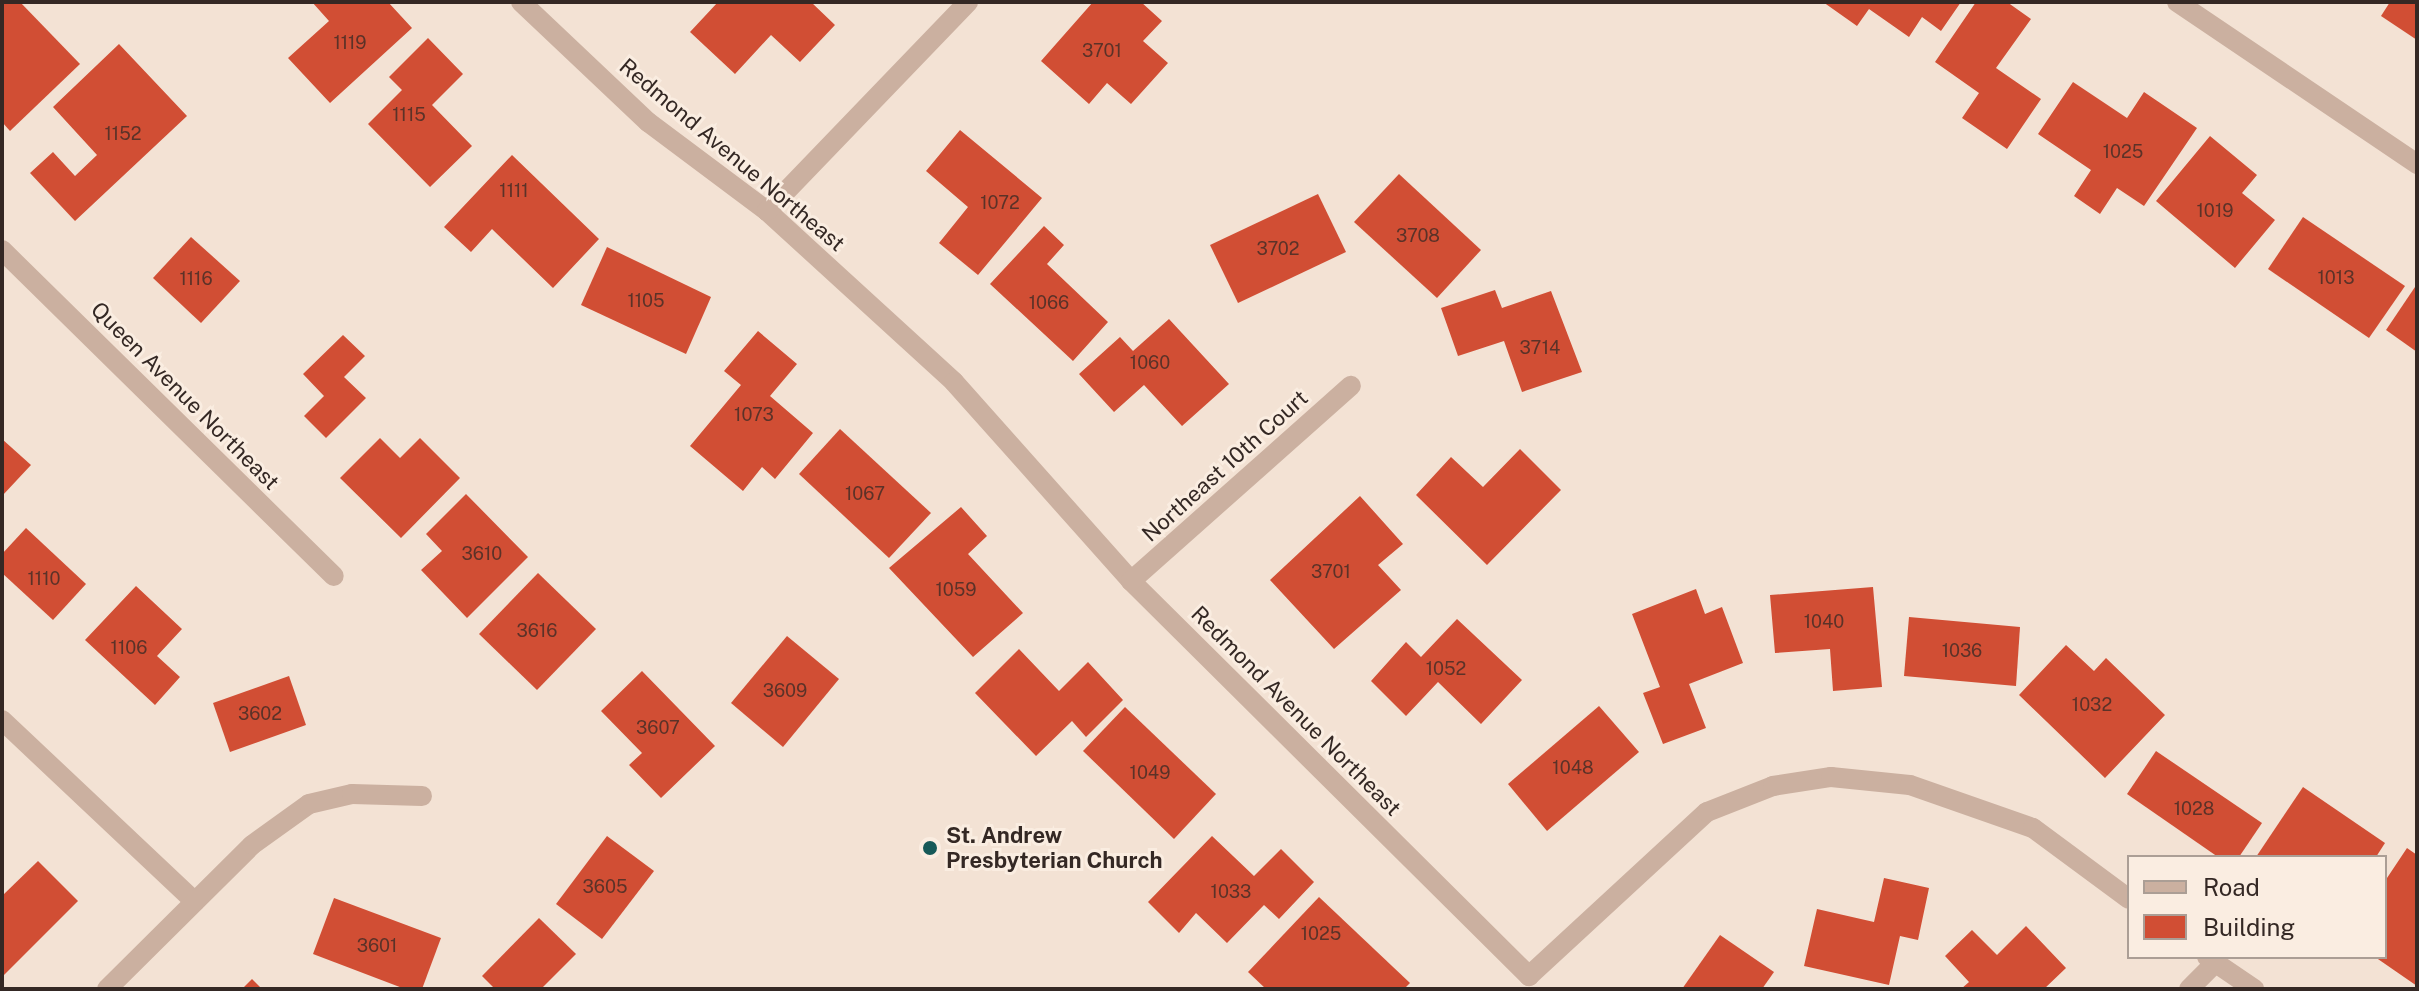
<!DOCTYPE html>
<style>
body{margin:0}
#map{position:relative;width:2419px;height:991px;overflow:hidden;background:#f3e2d4;font-family:"Public Sans",sans-serif}
div>[style]{position:absolute}
.building>*{inset:0;background:#d14e34}
.street>*{height:20px;margin:-10px;padding:0 10px;transform-origin:10px;border-radius:10px;background:#cbb0a0}
.dots>*{width:22px;height:22px;translate:-50% -50%;box-sizing:border-box;border:4px solid #faede1;border-radius:50%}
span{translate:-50% -50%;white-space:nowrap;text-align:center;line-height:1.15;-webkit-text-stroke:6px #faede1;paint-order:stroke}
.number-label{font-size:18px;color:#5b3228}
.number-label span{-webkit-text-stroke-width:0}
.street-label{font-size:22px;color:#342824}
.poi-label{font-size:22px;color:#342824;font-weight:700}
.left{translate:0 -50%;text-align:left}
.frame{position:absolute;inset:0;border:4px solid #342824;pointer-events:none}
.legend{position:absolute;left:2127px;top:855px;width:260px;height:104px;box-sizing:border-box;background:#faede1;border:2px solid #ab9e95;margin:0;padding:10px 14px;list-style:none;font-size:24px;color:#342824}
.legend li{display:flex;align-items:center;gap:16px;height:40px}
.legend b{width:40px;border:2px solid #ab9e95}
</style>
<div id="map">
<div class="building">
<i style="clip-path:polygon(2px 2px,20px 2px,80px 64px,10px 131px,2px 122px)"></i>
<i style="clip-path:polygon(312px 2px,388px 2px,412px 28px,330px 103px,288px 58px,329px 21px)"></i>
<i style="clip-path:polygon(718px 2px,811px 2px,835px 25px,800px 62px,771px 35px,735px 74px,690px 32px)"></i>
<i style="clip-path:polygon(1093px 2px,1141px 2px,1162px 21px,1143px 41px,1168px 63px,1131px 104px,1107px 83px,1089px 104px,1041px 61px)"></i>
<i style="clip-path:polygon(1823px 2px,1961px 2px,1941px 31px,1922px 17px,1909px 37px,1869px 9px,1857px 26px)"></i>
<i style="clip-path:polygon(1976px 2px,2007px 2px,2031px 19px,1996px 68px,2041px 99px,2007px 149px,1962px 118px,1979px 93px,1935px 62px)"></i>
<i style="clip-path:polygon(2390px 2px,2417px 2px,2417px 40px,2381px 16px)"></i>
<i style="clip-path:polygon(428px 38px,463px 74px,432px 105px,472px 146px,430px 187px,368px 124px,402px 90px,389px 77px)"></i>
<i style="clip-path:polygon(119px 44px,187px 116px,75px 221px,30px 173px,53px 152px,75px 176px,97px 155px,53px 107px)"></i>
<i style="clip-path:polygon(2073px 82px,2127px 118px,2144px 92px,2197px 128px,2144px 206px,2117px 188px,2100px 214px,2074px 196px,2091px 170px,2038px 134px)"></i>
<i style="clip-path:polygon(960px 130px,1042px 198px,978px 275px,939px 243px,968px 207px,926px 171px)"></i>
<i style="clip-path:polygon(2210px 136px,2257px 175px,2242px 193px,2275px 220px,2235px 268px,2156px 201px)"></i>
<i style="clip-path:polygon(512px 155px,599px 239px,553px 288px,492px 229px,471px 252px,444px 227px)"></i>
<i style="clip-path:polygon(1399px 174px,1481px 250px,1437px 298px,1354px 222px)"></i>
<i style="clip-path:polygon(1318px 194px,1346px 252px,1238px 303px,1210px 245px)"></i>
<i style="clip-path:polygon(2303px 217px,2405px 286px,2369px 338px,2268px 269px)"></i>
<i style="clip-path:polygon(1044px 226px,1064px 245px,1047px 264px,1108px 322px,1073px 361px,990px 284px)"></i>
<i style="clip-path:polygon(191px 237px,240px 281px,201px 323px,153px 278px)"></i>
<i style="clip-path:polygon(607px 247px,711px 297px,686px 354px,581px 305px)"></i>
<i style="clip-path:polygon(2417px 284px,2417px 352px,2386px 330px)"></i>
<i style="clip-path:polygon(1495px 290px,1502px 308px,1551px 291px,1582px 372px,1522px 392px,1504px 341px,1458px 356px,1441px 308px)"></i>
<i style="clip-path:polygon(1169px 319px,1229px 384px,1182px 426px,1144px 385px,1114px 412px,1079px 374px,1120px 337px,1133px 351px)"></i>
<i style="clip-path:polygon(758px 331px,797px 364px,770px 396px,813px 433px,775px 479px,762px 467px,743px 491px,690px 446px,741px 385px,724px 371px)"></i>
<i style="clip-path:polygon(343px 335px,365px 356px,344px 377px,366px 398px,326px 438px,304px 416px,324px 396px,303px 374px)"></i>
<i style="clip-path:polygon(840px 429px,931px 513px,889px 558px,799px 474px)"></i>
<i style="clip-path:polygon(380px 438px,400px 458px,420px 438px,460px 478px,401px 538px,340px 478px)"></i>
<i style="clip-path:polygon(2px 439px,31px 465px,2px 496px)"></i>
<i style="clip-path:polygon(1520px 449px,1561px 490px,1487px 565px,1416px 495px,1451px 457px,1483px 487px)"></i>
<i style="clip-path:polygon(466px 494px,528px 557px,467px 618px,421px 570px,442px 551px,426px 534px)"></i>
<i style="clip-path:polygon(1360px 496px,1403px 544px,1378px 565px,1401px 590px,1334px 649px,1270px 580px)"></i>
<i style="clip-path:polygon(961px 507px,987px 536px,968px 554px,1023px 613px,973px 657px,889px 568px)"></i>
<i style="clip-path:polygon(26px 528px,86px 584px,53px 620px,2px 573px,2px 554px)"></i>
<i style="clip-path:polygon(538px 573px,596px 629px,537px 690px,479px 634px)"></i>
<i style="clip-path:polygon(136px 586px,182px 629px,157px 656px,180px 677px,155px 705px,85px 640px)"></i>
<i style="clip-path:polygon(1873px 587px,1882px 687px,1833px 691px,1830px 649px,1775px 653px,1770px 595px)"></i>
<i style="clip-path:polygon(1696px 589px,1705px 614px,1722px 607px,1743px 663px,1689px 684px,1706px 728px,1663px 744px,1643px 693px,1660px 687px,1632px 614px)"></i>
<i style="clip-path:polygon(1909px 617px,2020px 627px,2016px 686px,1904px 676px)"></i>
<i style="clip-path:polygon(1457px 619px,1522px 680px,1481px 724px,1438px 682px,1406px 716px,1371px 681px,1406px 642px,1421px 657px)"></i>
<i style="clip-path:polygon(787px 636px,839px 679px,783px 747px,731px 703px)"></i>
<i style="clip-path:polygon(2066px 645px,2094px 671px,2106px 658px,2165px 715px,2105px 778px,2019px 695px)"></i>
<i style="clip-path:polygon(1019px 649px,1059px 691px,1088px 662px,1123px 700px,1086px 737px,1072px 721px,1036px 756px,975px 693px)"></i>
<i style="clip-path:polygon(642px 671px,715px 746px,661px 798px,629px 765px,642px 753px,601px 711px)"></i>
<i style="clip-path:polygon(289px 676px,306px 725px,230px 752px,213px 703px)"></i>
<i style="clip-path:polygon(1599px 706px,1639px 752px,1547px 831px,1508px 784px)"></i>
<i style="clip-path:polygon(1125px 707px,1216px 794px,1174px 839px,1083px 751px)"></i>
<i style="clip-path:polygon(2156px 751px,2262px 823px,2239px 857px,2218px 857px,2127px 794px)"></i>
<i style="clip-path:polygon(2303px 787px,2385px 843px,2376px 857px,2256px 857px)"></i>
<i style="clip-path:polygon(607px 836px,654px 871px,602px 939px,556px 904px)"></i>
<i style="clip-path:polygon(1212px 836px,1254px 876px,1281px 849px,1314px 882px,1279px 919px,1264px 905px,1227px 943px,1196px 913px,1179px 933px,1148px 902px)"></i>
<i style="clip-path:polygon(2407px 848px,2417px 855px,2417px 986px,2375px 957px,2385px 957px,2385px 881px)"></i>
<i style="clip-path:polygon(38px 861px,78px 901px,2px 977px,2px 896px)"></i>
<i style="clip-path:polygon(1884px 878px,1929px 888px,1918px 940px,1900px 936px,1889px 985px,1804px 966px,1817px 909px,1874px 922px)"></i>
<i style="clip-path:polygon(1319px 897px,1410px 983px,1404px 989px,1266px 989px,1248px 972px)"></i>
<i style="clip-path:polygon(334px 898px,441px 938px,422px 989px,405px 989px,313px 954px)"></i>
<i style="clip-path:polygon(539px 918px,576px 954px,541px 989px,495px 989px,482px 976px)"></i>
<i style="clip-path:polygon(2026px 926px,2066px 968px,2044px 989px,1961px 989px,1969px 982px,1945px 956px,1972px 930px,1997px 955px)"></i>
<i style="clip-path:polygon(1720px 935px,1774px 972px,1762px 989px,1682px 989px)"></i>
<i style="clip-path:polygon(252px 979px,262px 989px,242px 989px)"></i>
</div>
<div class="street">
<i style="left:521px;top:2px;width:175px;rotate:43.4deg"></i>
<i style="left:648px;top:122px;width:149px;rotate:36.8deg"></i>
<i style="left:767px;top:211px;width:253px;rotate:42.4deg"></i>
<i style="left:954px;top:382px;width:266px;rotate:48.3deg"></i>
<i style="left:1131px;top:581px;width:561px;rotate:44.78deg"></i>
<i style="left:1529px;top:976px;width:242px;rotate:-42.7deg"></i>
<i style="left:1707px;top:812px;width:71px;rotate:-21.5deg"></i>
<i style="left:1773px;top:786px;width:59px;rotate:-8.8deg"></i>
<i style="left:1831px;top:777px;width:79px;rotate:5.8deg"></i>
<i style="left:1910px;top:785px;width:130px;rotate:19.3deg"></i>
<i style="left:2033px;top:828px;width:119px;rotate:36.5deg"></i>
<i style="left:2177px;top:2px;width:290px;rotate:34deg"></i>
<i style="left:767px;top:211px;width:290px;rotate:-46.1deg"></i>
<i style="left:2px;top:250px;width:465px;rotate:44.5deg"></i>
<i style="left:1131px;top:581px;width:294px;rotate:-41.6deg"></i>
<i style="left:2px;top:720px;width:265px;rotate:43.3deg"></i>
<i style="left:2207px;top:957px;width:57px;rotate:34.2deg"></i>
<i style="left:107px;top:989px;width:204px;rotate:-44.8deg"></i>
<i style="left:252px;top:845px;width:70px;rotate:-35.7deg"></i>
<i style="left:309px;top:804px;width:44px;rotate:-13.1deg"></i>
<i style="left:352px;top:794px;width:70px;rotate:1.6deg"></i>
<i style="left:2189px;top:989px;width:37px;rotate:-45deg"></i>
</div>
<div class="dots">
<i style="left:930px;top:848px;background:#165958"></i>
</div>
<div class="number-label">
<span style="left:350px;top:43px">1119</span>
<span style="left:1102px;top:51px">3701</span>
<span style="left:409px;top:115px">1115</span>
<span style="left:123px;top:134px">1152</span>
<span style="left:2123px;top:152px">1025</span>
<span style="left:514px;top:191px">1111</span>
<span style="left:1000px;top:203px">1072</span>
<span style="left:2215px;top:211px">1019</span>
<span style="left:1418px;top:236px">3708</span>
<span style="left:1278px;top:249px">3702</span>
<span style="left:2336px;top:278px">1013</span>
<span style="left:196px;top:279px">1116</span>
<span style="left:646px;top:301px">1105</span>
<span style="left:1049px;top:303px">1066</span>
<span style="left:1540px;top:348px">3714</span>
<span style="left:1150px;top:363px">1060</span>
<span style="left:754px;top:415px">1073</span>
<span style="left:865px;top:494px">1067</span>
<span style="left:482px;top:554px">3610</span>
<span style="left:1331px;top:572px">3701</span>
<span style="left:44px;top:579px">1110</span>
<span style="left:956px;top:590px">1059</span>
<span style="left:1824px;top:622px">1040</span>
<span style="left:537px;top:631px">3616</span>
<span style="left:129px;top:648px">1106</span>
<span style="left:1962px;top:651px">1036</span>
<span style="left:1446px;top:669px">1052</span>
<span style="left:785px;top:691px">3609</span>
<span style="left:2092px;top:705px">1032</span>
<span style="left:260px;top:714px">3602</span>
<span style="left:658px;top:728px">3607</span>
<span style="left:1573px;top:768px">1048</span>
<span style="left:1150px;top:773px">1049</span>
<span style="left:2194px;top:809px">1028</span>
<span style="left:605px;top:887px">3605</span>
<span style="left:1231px;top:892px">1033</span>
<span style="left:1321px;top:934px">1025</span>
<span style="left:377px;top:946px">3601</span>
</div>
<div class="street-label">
<span style="left:732px;top:155px;rotate:40deg">Redmond Avenue Northeast</span>
<span style="left:185px;top:396px;rotate:45deg">Queen Avenue Northeast</span>
<span style="left:1225px;top:466px;rotate:-42deg">Northeast 10th Court</span>
<span style="left:1296px;top:711px;rotate:45deg">Redmond Avenue Northeast</span>
</div>
<div class="poi-label">
<span class="left" style="left:946px;top:848px">St. Andrew<br>Presbyterian Church</span>
</div>
<div class="frame"></div>
<ul class="legend">
<li><b style="height:10px;background:#cbb0a0"></b>Road</li>
<li><b style="height:22px;background:#d14e34"></b>Building</li>
</ul>
</div>
